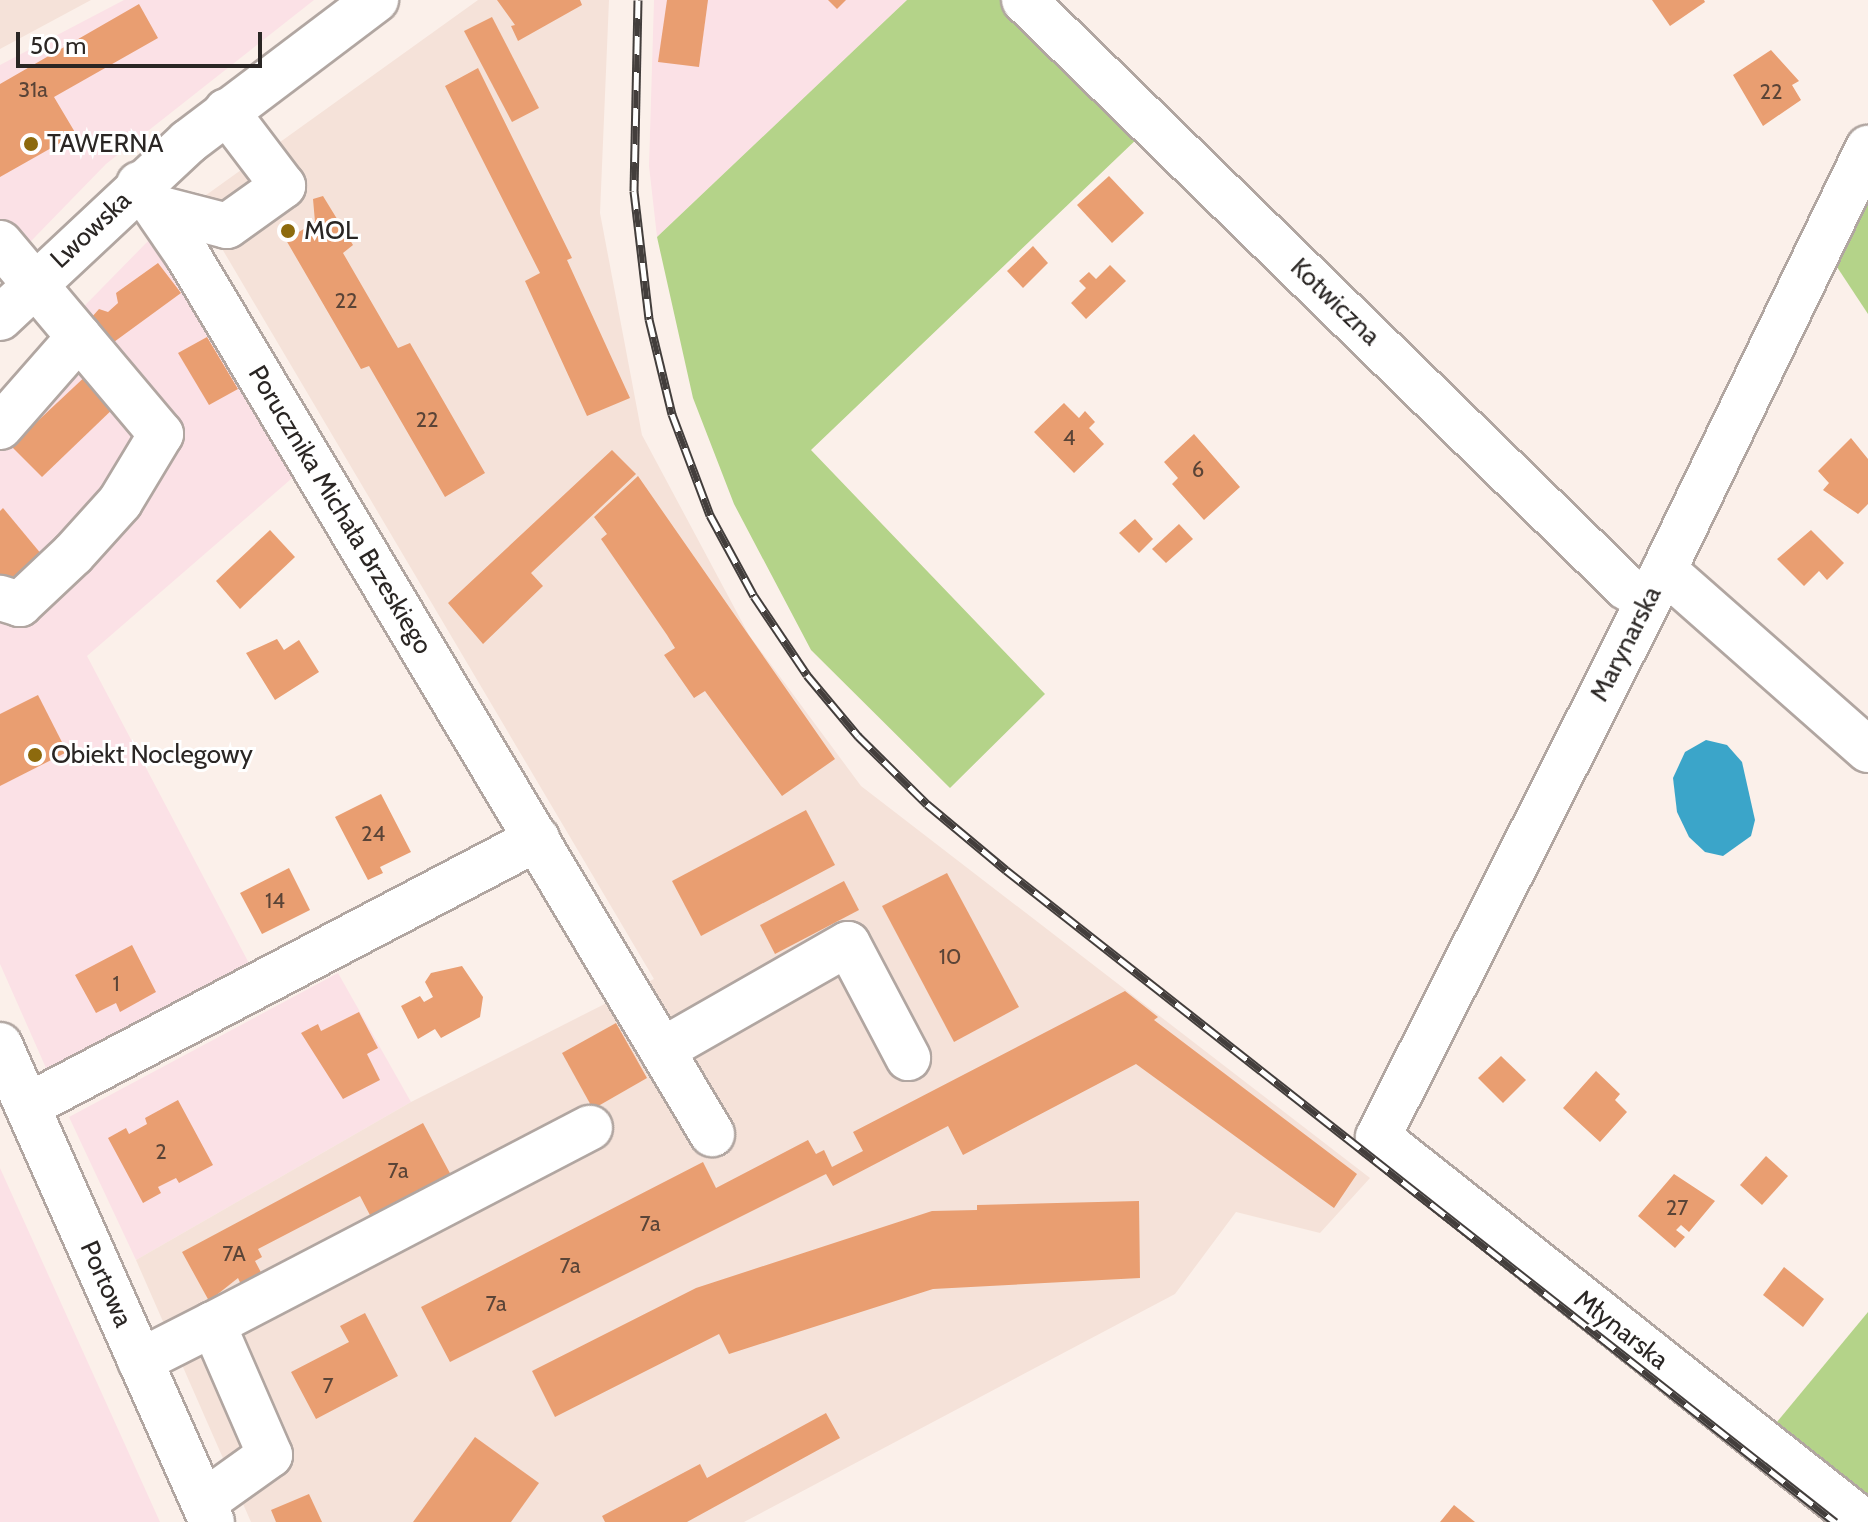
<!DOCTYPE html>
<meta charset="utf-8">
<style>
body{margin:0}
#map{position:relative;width:1868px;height:1522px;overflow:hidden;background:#fbf0ea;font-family:Cabin,sans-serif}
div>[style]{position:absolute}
.commercial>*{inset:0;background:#fbe1e6}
.built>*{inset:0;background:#f5e2d9}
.green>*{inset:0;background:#b4d389}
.water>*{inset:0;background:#3ba5c9}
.building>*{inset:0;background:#e99e71}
.roads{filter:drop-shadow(2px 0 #b1a6a1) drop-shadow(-2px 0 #b1a6a1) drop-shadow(0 2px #b1a6a1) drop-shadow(0 -2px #b1a6a1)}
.minor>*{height:44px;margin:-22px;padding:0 22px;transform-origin:22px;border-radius:22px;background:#fff}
.major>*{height:44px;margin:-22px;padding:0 22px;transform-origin:22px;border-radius:22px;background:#fff}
.rail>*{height:9px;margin-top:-4.5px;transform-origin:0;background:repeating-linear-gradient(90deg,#fff 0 18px,#433e3c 0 36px);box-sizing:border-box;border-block:2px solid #433e3c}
.dots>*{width:22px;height:22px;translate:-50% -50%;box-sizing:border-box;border:4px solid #fff;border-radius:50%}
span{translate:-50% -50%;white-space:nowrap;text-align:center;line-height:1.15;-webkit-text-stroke:6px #fff;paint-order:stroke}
.number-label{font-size:22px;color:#5a4437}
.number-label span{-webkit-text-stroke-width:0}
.poi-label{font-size:26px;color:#2a2624}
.left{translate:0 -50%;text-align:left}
.street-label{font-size:26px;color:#2a2624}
.scale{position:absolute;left:16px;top:32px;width:246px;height:36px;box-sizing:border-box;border:4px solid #2a2624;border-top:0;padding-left:10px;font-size:24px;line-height:28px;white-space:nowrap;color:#2a2624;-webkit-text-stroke:6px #fff;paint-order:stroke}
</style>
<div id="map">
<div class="commercial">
<i style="clip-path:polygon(124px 0,314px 0,106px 164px,0 273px,0 65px)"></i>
<i style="clip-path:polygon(654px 0,907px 0,657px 237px,649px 166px)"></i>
<i style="clip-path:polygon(152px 237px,298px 473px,87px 656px,252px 969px,50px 1077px,0 964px,0 392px)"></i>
<i style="clip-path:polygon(338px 973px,411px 1102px,136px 1260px,69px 1117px)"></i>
<i style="clip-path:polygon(0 1168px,160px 1522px,0 1522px)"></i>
</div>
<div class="built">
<i style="clip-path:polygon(0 0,91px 0,0 49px)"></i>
<i style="clip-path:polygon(478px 0,609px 0,600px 213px,642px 435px,749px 635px,861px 786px,1370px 1178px,1320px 1233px,1236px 1212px,1175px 1294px,744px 1522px,251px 1522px,136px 1260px,411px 1102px,654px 979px,195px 203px)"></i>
</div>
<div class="green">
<i style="clip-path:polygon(907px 0,1004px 0,1140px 136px,811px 450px,1045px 694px,950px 788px,811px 650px,734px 504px,693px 398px,657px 237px)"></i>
<i style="clip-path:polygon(1868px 192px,1868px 314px,1835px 264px)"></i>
<i style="clip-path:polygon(1868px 1312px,1868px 1502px,1772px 1428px)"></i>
</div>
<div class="water">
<i style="clip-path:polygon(1706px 740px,1727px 745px,1742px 762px,1755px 820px,1751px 836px,1723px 856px,1705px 852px,1689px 837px,1677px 812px,1673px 778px,1685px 752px)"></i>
</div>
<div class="building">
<i style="clip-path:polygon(497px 0,580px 0,582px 5px,518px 41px,511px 26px,515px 25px)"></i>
<i style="clip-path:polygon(667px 0,708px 0,699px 67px,658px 62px)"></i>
<i style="clip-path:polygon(828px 0,846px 0,837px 9px)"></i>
<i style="clip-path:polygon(1652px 0,1704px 0,1705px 2px,1670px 26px)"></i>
<i style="clip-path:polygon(139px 4px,158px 38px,54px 97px,76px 134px,0 177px,0 84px)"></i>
<i style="clip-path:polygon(492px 17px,539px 108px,512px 122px,464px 31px)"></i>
<i style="clip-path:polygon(1771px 50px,1799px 81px,1792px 85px,1801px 100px,1763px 126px,1733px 75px)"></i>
<i style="clip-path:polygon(478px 68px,572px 258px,567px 260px,630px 398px,587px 416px,525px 281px,540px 273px,445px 86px)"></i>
<i style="clip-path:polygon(1109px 176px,1144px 213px,1112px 243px,1077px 205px)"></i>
<i style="clip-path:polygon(323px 196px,353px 245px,343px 253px,398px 348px,410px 343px,485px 473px,445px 497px,369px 366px,361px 369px,286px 240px,315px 222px,313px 199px)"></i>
<i style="clip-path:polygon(1033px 246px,1048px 263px,1023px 288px,1007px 271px)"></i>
<i style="clip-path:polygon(158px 263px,181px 293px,103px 350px,83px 327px,99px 309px,108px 312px,118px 303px,116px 293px)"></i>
<i style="clip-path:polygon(1110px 265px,1126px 281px,1086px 319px,1071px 303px,1086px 288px,1079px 281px,1089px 272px,1096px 279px)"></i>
<i style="clip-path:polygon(207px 337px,238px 389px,209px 405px,178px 353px)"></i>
<i style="clip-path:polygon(90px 372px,118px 404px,42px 477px,11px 446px)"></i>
<i style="clip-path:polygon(1064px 403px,1079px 418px,1085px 411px,1095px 422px,1089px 428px,1104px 444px,1074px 473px,1034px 432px)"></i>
<i style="clip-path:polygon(1194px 434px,1240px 487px,1204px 520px,1172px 484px,1178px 478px,1164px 462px)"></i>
<i style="clip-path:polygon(1851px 438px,1868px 459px,1868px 504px,1858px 514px,1823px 490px,1829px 483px,1818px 471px)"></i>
<i style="clip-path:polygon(612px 450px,636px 474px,531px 573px,543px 586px,483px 644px,448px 603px)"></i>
<i style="clip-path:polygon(638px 476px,835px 759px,782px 796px,705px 691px,694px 698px,664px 655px,675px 648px,667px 635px,601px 539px,607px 534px,594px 517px)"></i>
<i style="clip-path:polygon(3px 508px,47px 561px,0 600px,0 511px)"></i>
<i style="clip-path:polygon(1135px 519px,1153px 539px,1139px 553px,1119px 533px)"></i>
<i style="clip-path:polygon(1179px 524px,1193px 539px,1166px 563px,1152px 549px)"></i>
<i style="clip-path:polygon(270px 530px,295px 557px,240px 609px,216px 581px)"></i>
<i style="clip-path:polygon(1811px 530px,1844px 563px,1827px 580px,1819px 571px,1804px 586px,1777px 559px)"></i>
<i style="clip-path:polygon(277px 639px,284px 650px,299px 640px,319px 672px,275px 700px,246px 653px)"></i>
<i style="clip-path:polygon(38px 695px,67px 752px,0 786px,0 714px)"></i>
<i style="clip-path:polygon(381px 794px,411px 852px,380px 867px,383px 873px,368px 880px,335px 817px)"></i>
<i style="clip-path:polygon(806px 810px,835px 865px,701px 936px,672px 881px)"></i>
<i style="clip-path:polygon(289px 868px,310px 910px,262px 934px,240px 893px)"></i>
<i style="clip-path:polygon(947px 873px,1019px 1007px,954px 1042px,882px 906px)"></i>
<i style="clip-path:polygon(844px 881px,859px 910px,775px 954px,760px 925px)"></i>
<i style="clip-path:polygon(132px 945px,156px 992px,120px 1012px,116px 1003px,96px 1013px,75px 975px)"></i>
<i style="clip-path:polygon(462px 966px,483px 997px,480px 1017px,441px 1038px,435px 1029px,418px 1039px,401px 1006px,420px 996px,424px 1002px,433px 997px,425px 982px,431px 973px)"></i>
<i style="clip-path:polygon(1125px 991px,1158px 1017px,1154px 1020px,1357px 1174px,1334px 1208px,1136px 1064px,963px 1155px,948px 1126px,833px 1186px,826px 1174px,450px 1362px,421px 1307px,703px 1162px,716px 1188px,808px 1140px,816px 1154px,824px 1150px,832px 1167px,863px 1151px,853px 1132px)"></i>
<i style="clip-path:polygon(359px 1012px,378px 1048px,367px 1054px,380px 1080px,343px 1099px,301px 1033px,318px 1024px,321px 1031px)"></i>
<i style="clip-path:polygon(616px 1023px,647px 1078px,593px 1109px,562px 1053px)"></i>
<i style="clip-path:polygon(1501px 1056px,1526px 1080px,1503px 1103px,1478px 1078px)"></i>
<i style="clip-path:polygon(1596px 1071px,1620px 1094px,1615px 1100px,1627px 1112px,1600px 1142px,1563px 1108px)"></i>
<i style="clip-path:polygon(178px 1100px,213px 1165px,179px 1183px,176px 1178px,158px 1187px,161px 1193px,143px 1203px,108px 1138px,126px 1128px,129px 1134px,147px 1124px,145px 1118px)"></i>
<i style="clip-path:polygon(423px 1123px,452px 1177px,372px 1219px,360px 1196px,258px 1249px,262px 1257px,255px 1261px,265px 1280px,244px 1291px,238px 1278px,209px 1301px,182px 1252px)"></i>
<i style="clip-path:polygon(1766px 1156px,1788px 1176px,1762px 1205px,1740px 1185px)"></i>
<i style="clip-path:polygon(1674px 1174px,1715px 1201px,1689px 1232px,1681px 1225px,1676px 1230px,1685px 1237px,1675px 1248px,1638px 1216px)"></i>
<i style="clip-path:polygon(1139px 1201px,1140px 1278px,933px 1289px,729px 1354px,719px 1334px,555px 1417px,532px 1371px,696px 1288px,932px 1211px,977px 1210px,977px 1205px)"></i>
<i style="clip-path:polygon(1784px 1267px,1824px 1299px,1803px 1327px,1763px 1295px)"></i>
<i style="clip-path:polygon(365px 1313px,398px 1376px,316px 1419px,291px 1372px,349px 1342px,340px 1326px)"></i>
<i style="clip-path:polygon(826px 1413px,840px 1438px,687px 1522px,605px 1522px,602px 1516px,700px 1464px,707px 1478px)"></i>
<i style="clip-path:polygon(475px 1437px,539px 1483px,511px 1522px,413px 1522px)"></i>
<i style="clip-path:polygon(309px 1494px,322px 1522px,276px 1522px,271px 1510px)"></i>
<i style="clip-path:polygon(1454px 1505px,1475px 1522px,1440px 1522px)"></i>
</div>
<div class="roads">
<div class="minor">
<i style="left:1024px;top:0;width:841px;rotate:44.28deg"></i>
<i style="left:1626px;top:587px;width:26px;rotate:32deg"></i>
<i style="left:139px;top:184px;width:85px;rotate:55.6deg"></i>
<i style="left:187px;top:254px;width:1025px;rotate:59.18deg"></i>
<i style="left:158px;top:208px;width:71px;rotate:14.6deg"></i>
<i style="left:227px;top:226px;width:69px;rotate:-35.5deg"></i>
<i style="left:283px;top:186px;width:94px;rotate:-127.2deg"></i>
<i style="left:0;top:243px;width:250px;rotate:49.9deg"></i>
<i style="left:161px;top:434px;width:79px;rotate:121.1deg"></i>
<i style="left:120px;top:502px;width:70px;rotate:132.1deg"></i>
<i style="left:73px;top:554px;width:73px;rotate:136.7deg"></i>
<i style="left:20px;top:604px;width:21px;rotate:-163deg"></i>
<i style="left:0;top:427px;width:120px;rotate:-48.7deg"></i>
<i style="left:1664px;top:570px;width:272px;rotate:41.4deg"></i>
<i style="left:0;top:1045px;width:522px;rotate:66.04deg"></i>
<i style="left:662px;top:1050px;width:214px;rotate:-29.7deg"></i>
<i style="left:848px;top:944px;width:129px;rotate:62.2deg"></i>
<i style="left:27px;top:1106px;width:576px;rotate:-27.63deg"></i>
<i style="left:213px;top:1324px;width:425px;rotate:-27.5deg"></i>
<i style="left:140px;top:1361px;width:82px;rotate:-26.9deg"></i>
<i style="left:213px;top:1324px;width:143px;rotate:66.5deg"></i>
<i style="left:270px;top:1455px;width:81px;rotate:144.5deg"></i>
<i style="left:1864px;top:1522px;width:620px;rotate:-141.61deg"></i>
<i style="left:1378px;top:1137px;width:635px;rotate:-63.23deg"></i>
<i style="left:1664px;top:570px;width:469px;rotate:-64.2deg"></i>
</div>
<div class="major">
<i style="left:0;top:318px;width:258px;rotate:-43.1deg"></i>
<i style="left:188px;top:142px;width:236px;rotate:-37.1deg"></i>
</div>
</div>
<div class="rail">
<i style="left:638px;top:0;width:191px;rotate:91.2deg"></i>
<i style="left:634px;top:191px;width:129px;rotate:83.3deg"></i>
<i style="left:649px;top:319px;width:98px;rotate:76.4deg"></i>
<i style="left:672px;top:414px;width:108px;rotate:69.4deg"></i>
<i style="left:710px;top:515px;width:92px;rotate:61.5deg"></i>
<i style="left:754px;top:596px;width:95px;rotate:56.1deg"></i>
<i style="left:807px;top:675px;width:80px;rotate:50.1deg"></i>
<i style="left:858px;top:736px;width:97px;rotate:44.6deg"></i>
<i style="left:927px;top:804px;width:103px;rotate:39.9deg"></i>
<i style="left:1006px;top:870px;width:1055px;rotate:38.18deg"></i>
</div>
<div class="dots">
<i style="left:31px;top:144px;background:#8d6a0d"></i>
<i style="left:288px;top:231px;background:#8d6a0d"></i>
<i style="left:35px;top:755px;background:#8d6a0d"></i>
</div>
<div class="number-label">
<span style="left:33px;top:90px">31a</span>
<span style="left:1771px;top:92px">22</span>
<span style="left:346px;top:301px">22</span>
<span style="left:427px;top:420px">22</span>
<span style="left:1069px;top:438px">4</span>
<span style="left:1198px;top:470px">6</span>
<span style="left:373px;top:834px">24</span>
<span style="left:275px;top:901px">14</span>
<span style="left:950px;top:957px">10</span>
<span style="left:116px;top:984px">1</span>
<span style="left:161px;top:1152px">2</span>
<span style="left:398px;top:1171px">7a</span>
<span style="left:1677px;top:1208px">27</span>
<span style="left:650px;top:1224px">7a</span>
<span style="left:234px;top:1254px">7A</span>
<span style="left:570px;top:1266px">7a</span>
<span style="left:496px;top:1304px">7a</span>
<span style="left:328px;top:1386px">7</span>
</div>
<div class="poi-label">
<span class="left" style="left:47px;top:144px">TAWERNA</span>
<span class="left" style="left:304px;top:231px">MOL</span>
<span class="left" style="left:51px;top:755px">Obiekt Noclegowy</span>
</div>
<div class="street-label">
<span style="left:91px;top:230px;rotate:-43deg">Lwowska</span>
<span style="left:1335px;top:302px;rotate:44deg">Kotwiczna</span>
<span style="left:340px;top:510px;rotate:59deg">Porucznika Michała Brzeskiego</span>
<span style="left:1626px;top:644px;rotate:-63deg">Marynarska</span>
<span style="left:106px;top:1284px;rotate:66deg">Portowa</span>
<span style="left:1621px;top:1330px;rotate:38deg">Młynarska</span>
</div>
<div class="scale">50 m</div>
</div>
